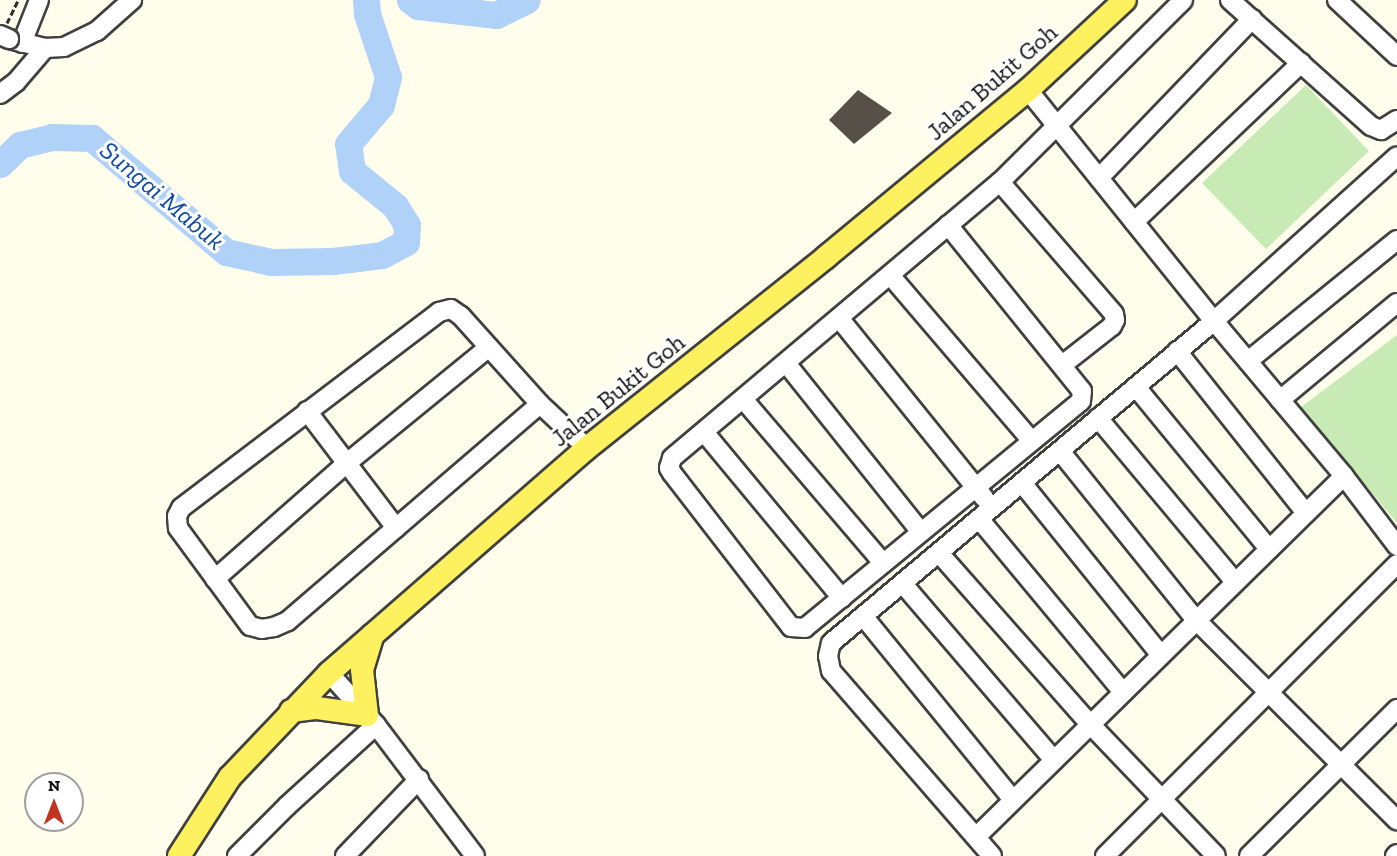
<!DOCTYPE html>
<style>
body{margin:0}
#map{position:relative;width:1397px;height:856px;overflow:hidden;background:#fffeed;font-family:"Zilla Slab",serif}
div>[style]{position:absolute}
.green>*{inset:0;background:#c8eab5}
.river>*{height:27px;margin:-13.5px;padding:0 13.5px;transform-origin:13.5px;border-radius:13.5px;background:#b0d1f8}
.building>*{inset:0;background:#565049}
.path>*{height:3px;margin-top:-1.5px;transform-origin:0;background:repeating-linear-gradient(90deg,#2f2f2f 0 6px,transparent 0 9px)}
.roads{filter:drop-shadow(2px 0 #404040) drop-shadow(-2px 0 #404040) drop-shadow(0 2px #404040) drop-shadow(0 -2px #404040)}
.minor>*{height:18px;margin:-9px;padding:0 9px;transform-origin:9px;border-radius:9px;background:#fff}
.major>*{height:22px;margin:-11px;padding:0 11px;transform-origin:11px;border-radius:11px;background:#fdf15f}
.bridges{filter:drop-shadow(2px 0 #404040) drop-shadow(-2px 0 #404040) drop-shadow(0 2px #404040) drop-shadow(0 -2px #404040)}
.minor-bridge>*{height:18px;margin:-9px;padding:0 9px;transform-origin:9px;border-radius:9px;background:#fff}
span{translate:-50% -50%;white-space:nowrap;text-align:center;line-height:1.15;-webkit-text-stroke:6px #fff;paint-order:stroke}
.street-label{font-size:24px;color:#0d0d0d}
.water-label{font-size:26px;color:#124ba2;font-style:italic}
.north{position:absolute;left:24px;top:772px;width:60px;height:60px;box-sizing:border-box;background:#fff;border:2px solid #9e9e9e;border-radius:50%;rotate:0deg;font-size:16px;font-weight:700;line-height:24px;text-align:center;color:#0d0d0d}
.north::after{content:'';display:block;margin:auto;width:21px;height:27px;background:#c13420;clip-path:polygon(50% 0,100% 100%,50% 72%,0 100%)}
</style>
<div id="map">
<div class="green">
<i style="clip-path:polygon(1306px 85px,1369px 151px,1266px 249px,1202px 183px)"></i>
<i style="clip-path:polygon(1397px 335px,1397px 523px,1301px 407px)"></i>
</div>
<div class="river">
<i style="left:410px;top:0;width:10px;rotate:37deg"></i>
<i style="left:418px;top:6px;width:79px;rotate:6.6deg"></i>
<i style="left:496px;top:15px;width:34px;rotate:-26deg"></i>
<i style="left:0;top:164px;width:28px;rotate:-44deg"></i>
<i style="left:20px;top:145px;width:33px;rotate:-14deg"></i>
<i style="left:52px;top:137px;width:40px;rotate:1.4deg"></i>
<i style="left:92px;top:138px;width:176px;rotate:40.4deg"></i>
<i style="left:226px;top:252px;width:46px;rotate:12.5deg"></i>
<i style="left:271px;top:262px;width:62px;rotate:-0.9deg"></i>
<i style="left:333px;top:261px;width:49px;rotate:-7deg"></i>
<i style="left:382px;top:255px;width:27px;rotate:-28deg"></i>
<i style="left:406px;top:242px;width:17px;rotate:-87deg"></i>
<i style="left:407px;top:225px;width:22px;rotate:-122deg"></i>
<i style="left:395px;top:206px;width:55px;rotate:-140.9deg"></i>
<i style="left:352px;top:171px;width:27px;rotate:-98deg"></i>
<i style="left:348px;top:144px;width:51px;rotate:-49.8deg"></i>
<i style="left:381px;top:105px;width:29px;rotate:-76deg"></i>
<i style="left:388px;top:77px;width:66px;rotate:-108.4deg"></i>
<i style="left:367px;top:14px;width:14px;rotate:-94deg"></i>
</div>
<div class="building">
<i style="clip-path:polygon(858px 90px,892px 113px,854px 144px,829px 120px)"></i>
</div>
<div class="path">
<i style="left:7px;top:23px;width:25px;rotate:-64deg"></i>
</div>
<div class="roads">
<div class="minor">
<i style="left:1230px;top:0;width:189px;rotate:41.8deg"></i>
<i style="left:1371px;top:126px;width:11px;rotate:22deg"></i>
<i style="left:1381px;top:130px;width:19px;rotate:-32deg"></i>
<i style="left:1337px;top:0;width:82px;rotate:43deg"></i>
<i style="left:9px;top:39px;width:37px;rotate:14deg"></i>
<i style="left:45px;top:48px;width:19px;rotate:-3deg"></i>
<i style="left:64px;top:47px;width:37px;rotate:-26deg"></i>
<i style="left:97px;top:31px;width:47px;rotate:-41.5deg"></i>
<i style="left:22px;top:43px;width:46px;rotate:-68.4deg"></i>
<i style="left:1028px;top:90px;width:297px;rotate:51.2deg"></i>
<i style="left:1214px;top:321px;width:202px;rotate:50deg"></i>
<i style="left:1344px;top:476px;width:88px;rotate:52.9deg"></i>
<i style="left:0;top:94px;width:20px;rotate:-37deg"></i>
<i style="left:16px;top:82px;width:45px;rotate:-49.5deg"></i>
<i style="left:1099px;top:178px;width:221px;rotate:-46.1deg"></i>
<i style="left:1000px;top:182px;width:174px;rotate:49.2deg"></i>
<i style="left:1114px;top:314px;width:6px;rotate:81deg"></i>
<i style="left:1115px;top:320px;width:7px;rotate:117deg"></i>
<i style="left:1112px;top:326px;width:63px;rotate:142deg"></i>
<i style="left:1134px;top:222px;width:231px;rotate:-43.6deg"></i>
<i style="left:948px;top:225px;width:213px;rotate:51.1deg"></i>
<i style="left:1082px;top:391px;width:10px;rotate:96deg"></i>
<i style="left:1081px;top:401px;width:357px;rotate:140.6deg"></i>
<i style="left:805px;top:628px;width:14px;rotate:-176deg"></i>
<i style="left:791px;top:627px;width:195px;rotate:-127.7deg"></i>
<i style="left:672px;top:473px;width:6px;rotate:-121deg"></i>
<i style="left:669px;top:468px;width:10px;rotate:-73deg"></i>
<i style="left:672px;top:458px;width:429px;rotate:-40.1deg"></i>
<i style="left:1000px;top:182px;width:258px;rotate:-44.8deg"></i>
<i style="left:890px;top:275px;width:218px;rotate:49.5deg"></i>
<i style="left:839px;top:318px;width:231px;rotate:51.1deg"></i>
<i style="left:1177px;top:351px;width:207px;rotate:51.5deg"></i>
<i style="left:1248px;top:361px;width:192px;rotate:-39.1deg"></i>
<i style="left:786px;top:363px;width:216px;rotate:51.4deg"></i>
<i style="left:1136px;top:387px;width:210px;rotate:50.6deg"></i>
<i style="left:743px;top:399px;width:216px;rotate:49.5deg"></i>
<i style="left:1280px;top:400px;width:152px;rotate:-39.7deg"></i>
<i style="left:540px;top:404px;width:333px;rotate:139.3deg"></i>
<i style="left:288px;top:621px;width:15px;rotate:157deg"></i>
<i style="left:274px;top:627px;width:12px;rotate:171deg"></i>
<i style="left:262px;top:629px;width:12px;rotate:-166deg"></i>
<i style="left:250px;top:626px;width:122px;rotate:-126.3deg"></i>
<i style="left:178px;top:528px;width:12px;rotate:-95deg"></i>
<i style="left:177px;top:516px;width:9px;rotate:-63deg"></i>
<i style="left:181px;top:508px;width:324px;rotate:-37.2deg"></i>
<i style="left:439px;top:312px;width:12px;rotate:-14deg"></i>
<i style="left:451px;top:309px;width:12px;rotate:35deg"></i>
<i style="left:461px;top:316px;width:118px;rotate:48.1deg"></i>
<i style="left:540px;top:404px;width:64px;rotate:43.1deg"></i>
<i style="left:307px;top:411px;width:147px;rotate:52.7deg"></i>
<i style="left:1098px;top:418px;width:214px;rotate:50.1deg"></i>
<i style="left:704px;top:432px;width:216px;rotate:50.3deg"></i>
<i style="left:1060px;top:451px;width:217px;rotate:51.2deg"></i>
<i style="left:1196px;top:620px;width:284px;rotate:44.9deg"></i>
<i style="left:1022px;top:483px;width:221px;rotate:51.1deg"></i>
<i style="left:980px;top:520px;width:224px;rotate:50.3deg"></i>
<i style="left:939px;top:553px;width:228px;rotate:48.6deg"></i>
<i style="left:1090px;top:724px;width:182px;rotate:46.3deg"></i>
<i style="left:215px;top:579px;width:176px;rotate:-41.3deg"></i>
<i style="left:347px;top:463px;width:183px;rotate:-39.2deg"></i>
<i style="left:903px;top:584px;width:232px;rotate:49.4deg"></i>
<i style="left:863px;top:616px;width:237px;rotate:50.8deg"></i>
<i style="left:329px;top:673px;width:70px;rotate:47.9deg"></i>
<i style="left:376px;top:725px;width:164px;rotate:52.9deg"></i>
<i style="left:977px;top:836px;width:514px;rotate:-44.45deg"></i>
<i style="left:237px;top:856px;width:71px;rotate:-45deg"></i>
<i style="left:287px;top:806px;width:120px;rotate:-42.3deg"></i>
<i style="left:345px;top:856px;width:107px;rotate:-46.1deg"></i>
<i style="left:992px;top:856px;width:245px;rotate:-131deg"></i>
<i style="left:831px;top:671px;width:15px;rotate:-101deg"></i>
<i style="left:828px;top:656px;width:13px;rotate:-77deg"></i>
<i style="left:831px;top:643px;width:500px;rotate:-40.05deg"></i>
<i style="left:1214px;top:321px;width:246px;rotate:-42deg"></i>
<i style="left:1105px;top:856px;width:413px;rotate:-45deg"></i>
<i style="left:1249px;top:856px;width:209px;rotate:-44.8deg"></i>
<i style="left:1395px;top:856px;width:3px;rotate:-45deg"></i>
</div>
<div class="major">
<i style="left:291px;top:711px;width:26px;rotate:-7deg"></i>
<i style="left:317px;top:708px;width:50px;rotate:8deg"></i>
<i style="left:367px;top:715px;width:45px;rotate:-96.3deg"></i>
<i style="left:362px;top:670px;width:37px;rotate:-73deg"></i>
<i style="left:179px;top:856px;width:94px;rotate:-57.2deg"></i>
<i style="left:230px;top:777px;width:144px;rotate:-46.4deg"></i>
<i style="left:329px;top:673px;width:342px;rotate:-41.1deg"></i>
<i style="left:587px;top:448px;width:306px;rotate:-38.6deg"></i>
<i style="left:826px;top:257px;width:262px;rotate:-39.6deg"></i>
<i style="left:1028px;top:90px;width:132px;rotate:-42.9deg"></i>
</div>
</div>
<div class="bridges">
<div class="minor-bridge">
<i style="left:0;top:35px;width:10px;rotate:24deg"></i>
</div>
</div>
<div class="street-label">
<span style="left:992px;top:82px;rotate:-41deg">Jalan Bukit Goh</span>
<span style="left:618px;top:390px;rotate:-39deg">Jalan Bukit Goh</span>
</div>
<div class="water-label">
<span style="left:162px;top:196px;rotate:40deg">Sungai Mabuk</span>
</div>
<div class="north">N</div>
</div>
